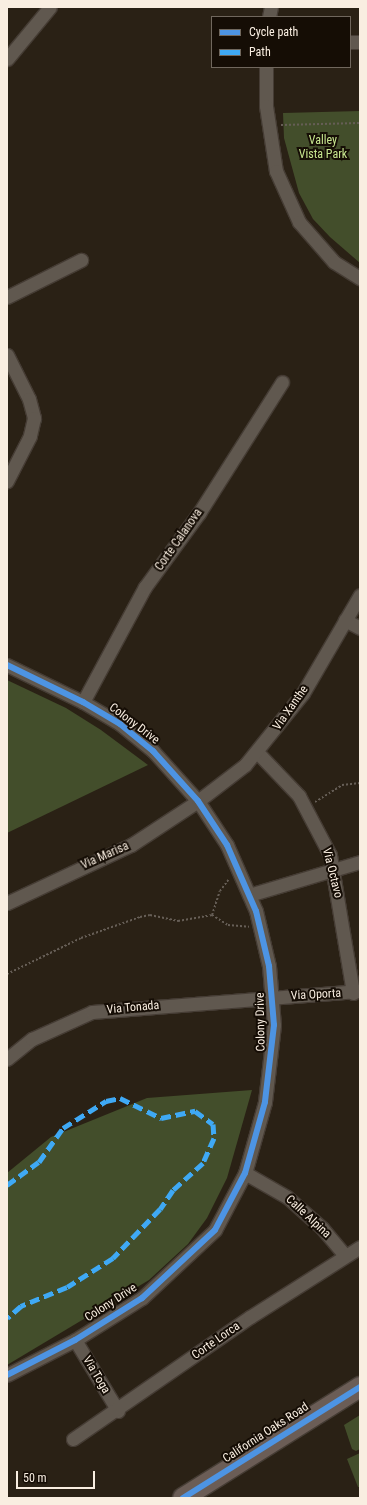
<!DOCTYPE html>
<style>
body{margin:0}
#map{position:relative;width:367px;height:1505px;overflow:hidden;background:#2a2115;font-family:"Roboto Condensed",sans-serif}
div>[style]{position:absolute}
.green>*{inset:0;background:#434e2b}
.path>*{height:2px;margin-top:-1px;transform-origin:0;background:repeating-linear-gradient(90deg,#665e56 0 2px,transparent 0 4px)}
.roads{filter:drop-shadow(1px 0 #453c34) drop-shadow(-1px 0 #453c34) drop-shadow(0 1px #453c34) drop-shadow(0 -1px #453c34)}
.street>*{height:13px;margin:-6.5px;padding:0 6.5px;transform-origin:6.5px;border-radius:6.5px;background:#60584f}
.primary>*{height:20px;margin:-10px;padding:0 10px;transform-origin:10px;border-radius:10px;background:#6b5d56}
.quiet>*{height:5px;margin-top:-2.5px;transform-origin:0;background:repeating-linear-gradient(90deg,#3fa9f5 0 10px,transparent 0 15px)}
.cycleway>*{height:6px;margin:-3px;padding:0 3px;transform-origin:3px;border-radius:3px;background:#4d94e3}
span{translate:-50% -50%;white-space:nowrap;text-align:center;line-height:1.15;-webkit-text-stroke:4px #150d05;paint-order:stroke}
.park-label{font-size:12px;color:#c8e790}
.street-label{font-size:12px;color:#f9eee1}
.frame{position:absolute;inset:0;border:8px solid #f9eee1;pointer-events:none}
.legend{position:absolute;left:211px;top:16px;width:140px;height:52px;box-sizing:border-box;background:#150d05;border:1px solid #70675d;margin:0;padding:5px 7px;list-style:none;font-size:12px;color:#f9eee1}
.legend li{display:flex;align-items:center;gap:8px;height:20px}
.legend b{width:20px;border:1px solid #70675d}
.scale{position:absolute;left:16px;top:1471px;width:79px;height:18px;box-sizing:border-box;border:2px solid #f9eee1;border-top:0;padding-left:5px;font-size:12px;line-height:14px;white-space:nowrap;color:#f9eee1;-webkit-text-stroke:3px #150d05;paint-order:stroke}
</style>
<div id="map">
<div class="green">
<i style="clip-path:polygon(360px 111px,360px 263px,330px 237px,313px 219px,299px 193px,284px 138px,283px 113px)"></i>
<i style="clip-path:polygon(7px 680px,66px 708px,101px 730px,148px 765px,7px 833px)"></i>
<i style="clip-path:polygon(252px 1090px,227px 1178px,207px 1218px,188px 1244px,149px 1280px,7px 1365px,7px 1173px,51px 1137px,147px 1098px)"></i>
<i style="clip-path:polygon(360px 1415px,360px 1449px,356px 1451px,352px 1449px,344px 1425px)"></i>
<i style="clip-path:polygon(360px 1453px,360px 1487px,358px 1487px,347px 1459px)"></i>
</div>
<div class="path">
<i style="left:281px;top:125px;width:79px;rotate:-1.5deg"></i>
<i style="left:315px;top:802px;width:32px;rotate:-32deg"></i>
<i style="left:342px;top:785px;width:18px;rotate:-6deg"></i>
<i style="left:212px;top:915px;width:25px;rotate:-72deg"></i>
<i style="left:220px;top:891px;width:15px;rotate:-53deg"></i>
<i style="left:7px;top:974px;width:82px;rotate:-25.9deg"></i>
<i style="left:81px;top:938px;width:63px;rotate:-19.6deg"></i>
<i style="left:140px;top:917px;width:10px;rotate:-11deg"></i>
<i style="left:150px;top:915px;width:29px;rotate:12deg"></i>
<i style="left:178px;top:921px;width:35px;rotate:-10deg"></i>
<i style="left:212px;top:915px;width:19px;rotate:32deg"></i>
<i style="left:228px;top:925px;width:21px;rotate:5deg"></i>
</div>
<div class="roads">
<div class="street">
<i style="left:269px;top:17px;width:10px;rotate:-79deg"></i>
<i style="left:350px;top:42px;width:10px"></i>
<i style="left:7px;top:59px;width:67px;rotate:-50.4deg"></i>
<i style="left:266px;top:67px;width:39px;rotate:90deg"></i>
<i style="left:266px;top:106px;width:66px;rotate:81.3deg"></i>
<i style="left:276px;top:171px;width:56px;rotate:65.7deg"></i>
<i style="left:299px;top:222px;width:53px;rotate:48.8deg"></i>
<i style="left:334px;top:262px;width:31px;rotate:32deg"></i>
<i style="left:7px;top:297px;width:83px;rotate:-26.6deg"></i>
<i style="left:7px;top:355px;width:49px;rotate:63.4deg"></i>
<i style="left:29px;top:399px;width:20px;rotate:75deg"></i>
<i style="left:34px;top:418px;width:18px;rotate:103deg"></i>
<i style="left:30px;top:436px;width:51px;rotate:117.1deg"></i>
<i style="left:345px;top:620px;width:17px;rotate:28deg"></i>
<i style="left:7px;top:665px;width:85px;rotate:26deg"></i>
<i style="left:83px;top:702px;width:43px;rotate:30.7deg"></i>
<i style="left:120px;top:724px;width:43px;rotate:39.3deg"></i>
<i style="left:153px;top:751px;width:67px;rotate:48deg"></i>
<i style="left:198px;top:801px;width:53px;rotate:56.6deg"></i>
<i style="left:227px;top:845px;width:72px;rotate:66.3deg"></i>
<i style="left:256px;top:911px;width:57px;rotate:76.7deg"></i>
<i style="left:269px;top:966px;width:59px;rotate:85.2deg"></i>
<i style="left:274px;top:1025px;width:78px;rotate:96.7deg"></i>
<i style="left:265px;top:1102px;width:74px;rotate:105.7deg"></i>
<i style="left:245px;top:1173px;width:64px;rotate:117.8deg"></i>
<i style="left:215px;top:1230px;width:100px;rotate:137deg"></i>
<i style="left:142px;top:1298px;width:79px;rotate:147.9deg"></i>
<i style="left:75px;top:1340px;width:76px;rotate:152.8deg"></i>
<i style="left:83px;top:702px;width:131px;rotate:-61.7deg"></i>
<i style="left:145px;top:587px;width:92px;rotate:-53.9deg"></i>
<i style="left:199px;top:513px;width:155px;rotate:-57.6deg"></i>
<i style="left:257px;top:752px;width:61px;rotate:46.3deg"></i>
<i style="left:299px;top:796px;width:67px;rotate:62.3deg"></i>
<i style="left:330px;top:855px;width:140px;rotate:80.5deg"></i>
<i style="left:249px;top:895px;width:116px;rotate:-16.6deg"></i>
<i style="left:7px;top:903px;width:137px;rotate:-25.1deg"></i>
<i style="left:131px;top:845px;width:80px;rotate:-33.3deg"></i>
<i style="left:198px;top:801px;width:59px;rotate:-37.5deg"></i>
<i style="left:245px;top:765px;width:92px;rotate:-51.1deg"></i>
<i style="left:303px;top:693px;width:113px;rotate:-59.8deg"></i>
<i style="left:7px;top:1059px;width:32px;rotate:-39deg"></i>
<i style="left:32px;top:1039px;width:66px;rotate:-24.2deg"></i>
<i style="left:92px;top:1012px;width:269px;rotate:-4.5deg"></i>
<i style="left:245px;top:1173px;width:48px;rotate:29.7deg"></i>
<i style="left:287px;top:1197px;width:47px;rotate:41.5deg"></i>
<i style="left:322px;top:1228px;width:35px;rotate:50deg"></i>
<i style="left:75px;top:1340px;width:83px;rotate:58.8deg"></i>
<i style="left:73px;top:1439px;width:215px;rotate:-34.6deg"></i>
<i style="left:250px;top:1317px;width:130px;rotate:-32.5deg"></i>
</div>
<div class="primary">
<i style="left:183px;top:1498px;width:209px;rotate:-32.1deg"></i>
</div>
</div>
<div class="quiet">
<i style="left:7px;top:1185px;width:39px;rotate:-36deg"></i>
<i style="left:39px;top:1162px;width:42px;rotate:-54.8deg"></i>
<i style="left:63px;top:1128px;width:51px;rotate:-32.1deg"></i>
<i style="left:106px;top:1101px;width:14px;rotate:-12deg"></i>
<i style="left:120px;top:1098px;width:46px;rotate:26deg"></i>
<i style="left:161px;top:1118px;width:35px;rotate:-12deg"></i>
<i style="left:195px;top:1111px;width:22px;rotate:36deg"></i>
<i style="left:213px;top:1124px;width:14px;rotate:86deg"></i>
<i style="left:214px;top:1138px;width:27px;rotate:114deg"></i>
<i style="left:203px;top:1163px;width:40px;rotate:138deg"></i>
<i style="left:173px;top:1190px;width:23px;rotate:124deg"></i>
<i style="left:160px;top:1209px;width:68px;rotate:133.8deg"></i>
<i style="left:113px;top:1258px;width:54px;rotate:147.8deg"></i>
<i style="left:67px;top:1287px;width:50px;rotate:157.6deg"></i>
<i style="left:21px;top:1306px;width:18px;rotate:139deg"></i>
</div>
<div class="cycleway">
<i style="left:7px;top:665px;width:85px;rotate:26deg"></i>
<i style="left:83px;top:702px;width:43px;rotate:30.7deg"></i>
<i style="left:120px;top:724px;width:43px;rotate:39.3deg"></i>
<i style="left:153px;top:751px;width:67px;rotate:48deg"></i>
<i style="left:198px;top:801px;width:53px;rotate:56.6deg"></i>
<i style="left:227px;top:845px;width:72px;rotate:66.3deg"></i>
<i style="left:256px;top:911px;width:57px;rotate:76.7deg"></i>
<i style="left:269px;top:966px;width:59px;rotate:85.2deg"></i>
<i style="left:274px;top:1025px;width:78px;rotate:96.7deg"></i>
<i style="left:265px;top:1102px;width:74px;rotate:105.7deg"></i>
<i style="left:245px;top:1173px;width:64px;rotate:117.8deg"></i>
<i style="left:215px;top:1230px;width:100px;rotate:137deg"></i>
<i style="left:142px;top:1298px;width:79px;rotate:147.9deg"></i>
<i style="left:75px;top:1340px;width:76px;rotate:152.8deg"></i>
<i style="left:183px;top:1498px;width:209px;rotate:-32.1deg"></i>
</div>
<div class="park-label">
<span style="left:323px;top:148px">Valley<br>Vista Park</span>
</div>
<div class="street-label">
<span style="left:179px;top:540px;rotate:-55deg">Corte Calanova</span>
<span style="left:291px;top:708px;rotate:-55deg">Via Xanthe</span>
<span style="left:134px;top:724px;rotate:37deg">Colony Drive</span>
<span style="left:105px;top:856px;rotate:-24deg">Via Marisa</span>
<span style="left:332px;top:873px;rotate:76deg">Via Octavo</span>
<span style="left:316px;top:995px;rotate:-3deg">Via Oporta</span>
<span style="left:133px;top:1008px;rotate:-5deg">Via Tonada</span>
<span style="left:261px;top:1022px;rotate:-91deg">Colony Drive</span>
<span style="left:308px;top:1217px;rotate:43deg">Calle Alpina</span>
<span style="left:111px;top:1303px;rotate:-33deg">Colony Drive</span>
<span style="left:216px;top:1341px;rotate:-35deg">Corte Lorca</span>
<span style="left:96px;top:1375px;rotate:59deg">Via Toga</span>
<span style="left:266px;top:1433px;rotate:-33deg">California Oaks Road</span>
</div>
<div class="frame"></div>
<ul class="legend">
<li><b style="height:5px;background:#4d94e3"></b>Cycle path</li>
<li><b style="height:5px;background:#3fa9f5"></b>Path</li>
</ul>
<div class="scale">50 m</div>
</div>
